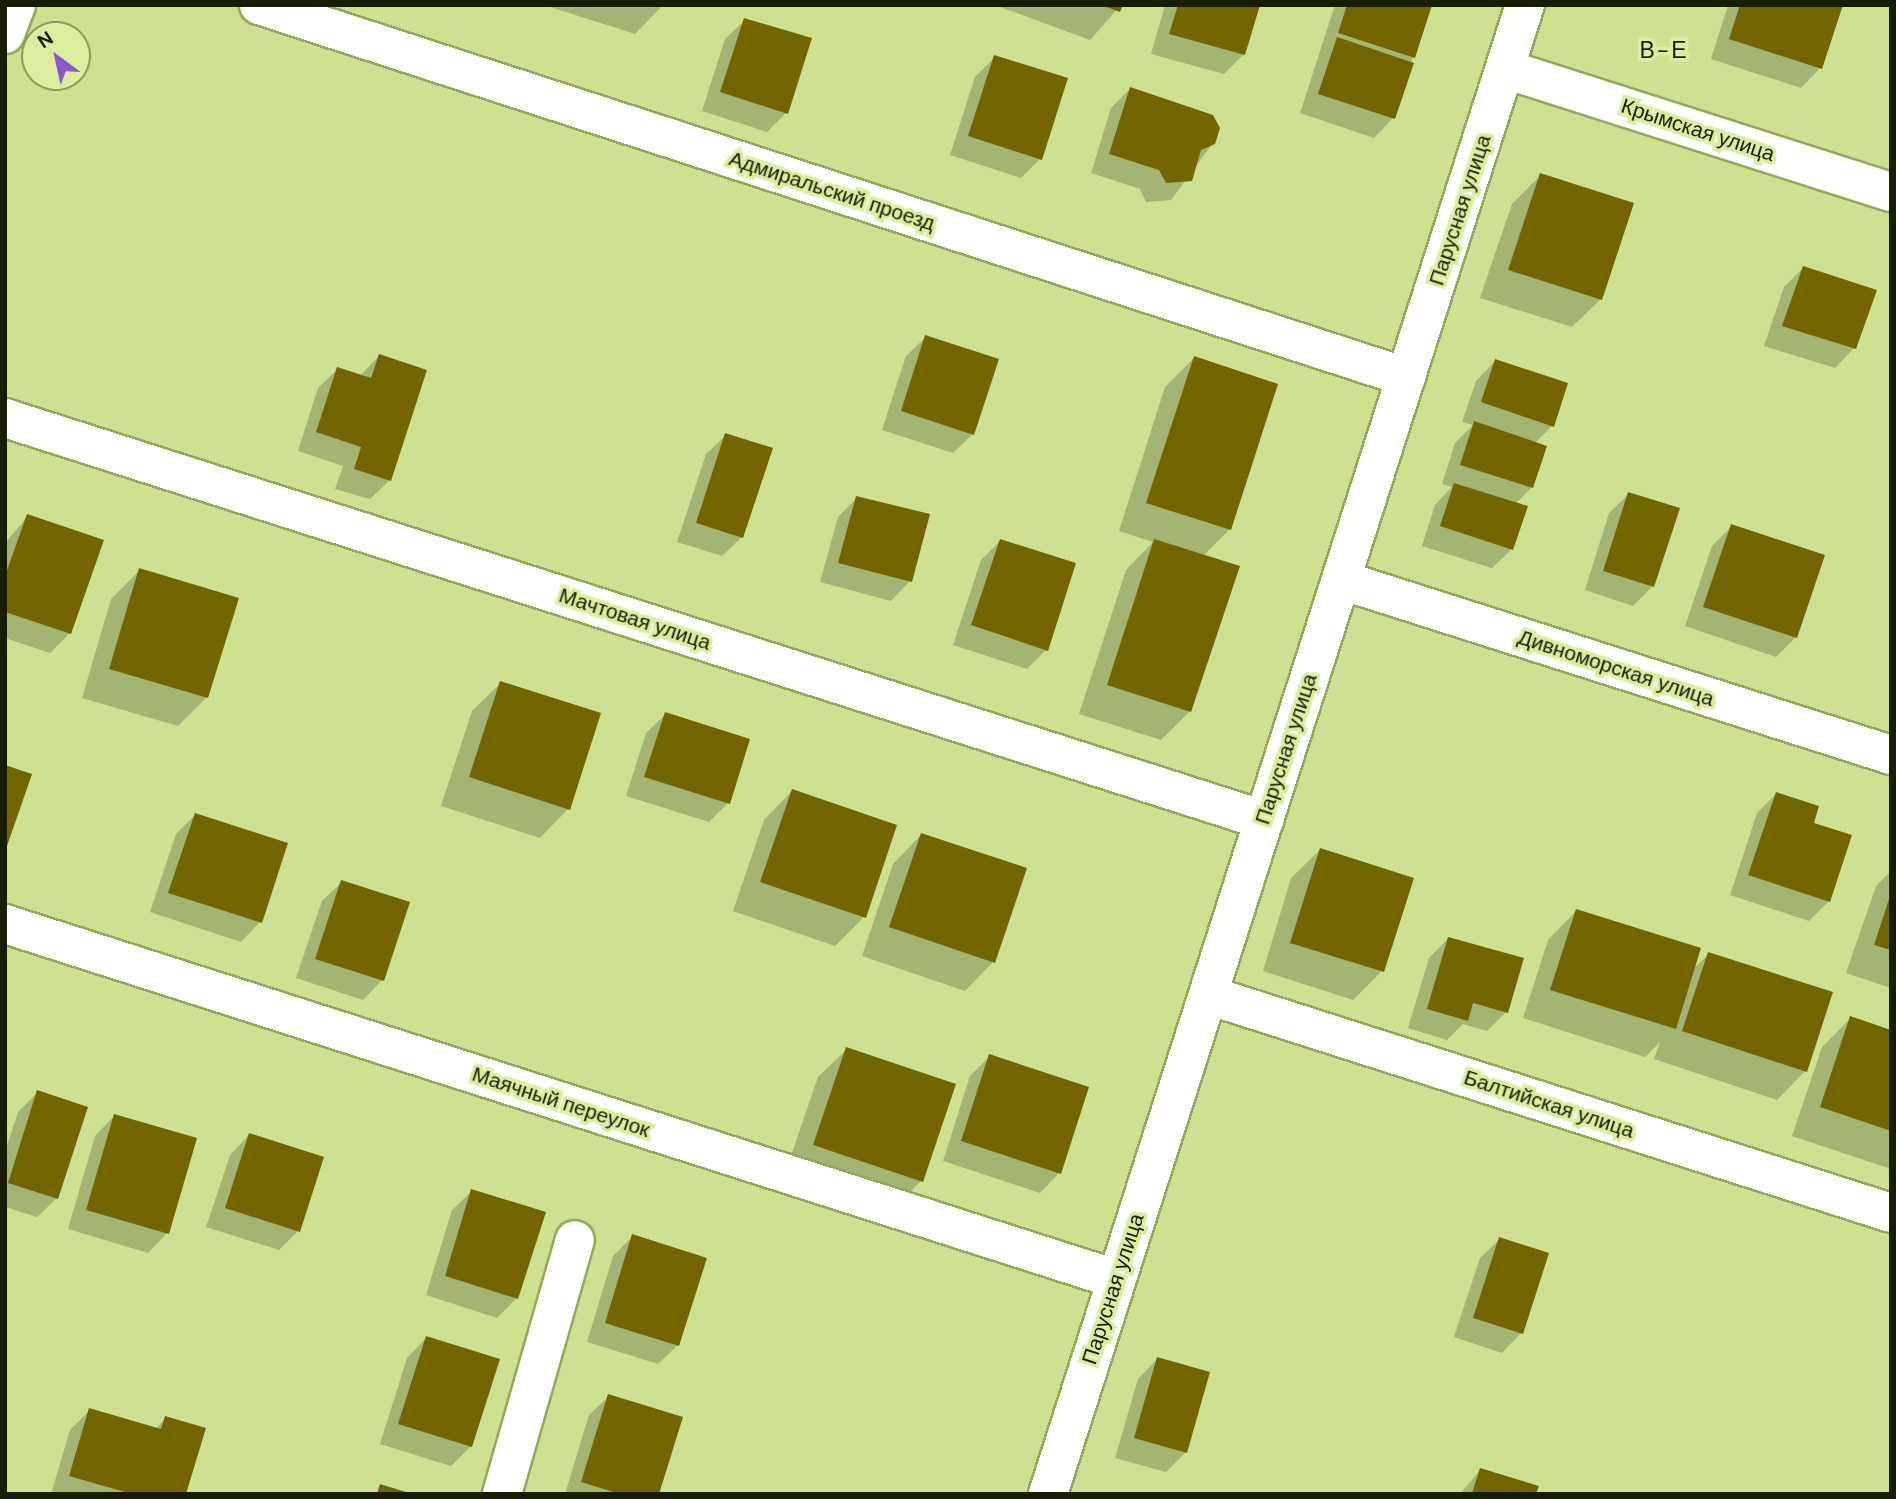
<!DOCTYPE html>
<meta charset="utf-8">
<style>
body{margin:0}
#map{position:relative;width:1896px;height:1499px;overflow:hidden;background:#cde191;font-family:"DM Sans",sans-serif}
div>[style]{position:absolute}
.shadow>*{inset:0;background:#0003}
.building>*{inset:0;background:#726500}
.roads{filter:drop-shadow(2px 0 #95a759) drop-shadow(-2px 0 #95a759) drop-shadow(0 2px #95a759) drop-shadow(0 -2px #95a759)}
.minor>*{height:38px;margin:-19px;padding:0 19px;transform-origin:19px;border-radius:19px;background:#fff}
span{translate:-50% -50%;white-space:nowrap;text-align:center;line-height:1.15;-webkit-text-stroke:7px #daee9e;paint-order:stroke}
.street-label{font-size:21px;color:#161d00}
.neighbourhood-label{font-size:23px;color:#161d00;letter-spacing:2px}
.frame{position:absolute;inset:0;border:7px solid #161d00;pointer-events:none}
.north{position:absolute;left:21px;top:21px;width:70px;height:70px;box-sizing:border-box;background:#daee9e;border:2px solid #8c9a5f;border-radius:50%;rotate:327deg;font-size:19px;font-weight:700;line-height:28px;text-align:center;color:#161d00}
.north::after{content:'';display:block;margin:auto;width:24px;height:32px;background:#8a57d0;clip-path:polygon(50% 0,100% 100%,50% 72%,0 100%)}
</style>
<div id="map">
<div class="shadow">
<i style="clip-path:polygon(544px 5px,663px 5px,635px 34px)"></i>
<i style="clip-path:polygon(995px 5px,1121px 5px,1090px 40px)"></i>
<i style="clip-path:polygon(1165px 5px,1258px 5px,1244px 54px,1224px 74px,1151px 54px)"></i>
<i style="clip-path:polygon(1335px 5px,1430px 5px,1393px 118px,1374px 138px,1300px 113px)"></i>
<i style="clip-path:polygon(1728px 5px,1841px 5px,1820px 68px,1801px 88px,1711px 59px)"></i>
<i style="clip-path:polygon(745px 20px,786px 113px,767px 132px,702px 111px,725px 39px)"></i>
<i style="clip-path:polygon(995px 57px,1040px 159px,1021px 178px,950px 155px,975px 77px)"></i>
<i style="clip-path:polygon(1130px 89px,1213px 143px,1171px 200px,1146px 202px,1140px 189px,1091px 173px,1111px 108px)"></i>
<i style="clip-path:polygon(1541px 175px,1601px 299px,1572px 327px,1480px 298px,1512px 204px)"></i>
<i style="clip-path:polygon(1803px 268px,1854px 348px,1835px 368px,1764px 346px,1784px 287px)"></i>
<i style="clip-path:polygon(926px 337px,973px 434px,953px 453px,882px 430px,906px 356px)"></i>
<i style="clip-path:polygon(379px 356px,390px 480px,370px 499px,335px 489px,343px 466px,298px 451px,318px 388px,338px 369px,360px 376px)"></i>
<i style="clip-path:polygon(1194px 358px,1230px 529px,1203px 556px,1190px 711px,1161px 740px,1079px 714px,1126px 570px,1153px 542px,1119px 531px,1165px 387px)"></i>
<i style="clip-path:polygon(1495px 361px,1552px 426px,1535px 443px,1532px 487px,1515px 504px,1512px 549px,1492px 568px,1422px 546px,1435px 505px,1452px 487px,1442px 484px,1455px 443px,1473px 425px,1462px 422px,1476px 381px)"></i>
<i style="clip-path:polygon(726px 435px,742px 537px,722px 556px,677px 542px,706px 454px)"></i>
<i style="clip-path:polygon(1629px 494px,1677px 509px,1652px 587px,1633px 606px,1585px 590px,1609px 513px)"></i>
<i style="clip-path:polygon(857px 498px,910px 581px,891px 601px,820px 582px,838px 517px)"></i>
<i style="clip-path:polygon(28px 516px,70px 633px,50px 653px,5px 638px,5px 543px)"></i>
<i style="clip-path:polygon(1732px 526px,1796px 637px,1776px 657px,1685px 626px,1712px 546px)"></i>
<i style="clip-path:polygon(1000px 541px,1046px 650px,1027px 669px,953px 645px,981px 560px)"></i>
<i style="clip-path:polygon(140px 570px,207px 697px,178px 726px,82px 698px,111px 599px)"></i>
<i style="clip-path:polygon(501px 683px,568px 809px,540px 838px,441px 806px,472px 711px)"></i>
<i style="clip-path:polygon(666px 714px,728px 803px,709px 822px,626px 796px,646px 733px)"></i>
<i style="clip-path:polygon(792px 791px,864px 917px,835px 946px,733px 911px,764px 820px)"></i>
<i style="clip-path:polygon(1776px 794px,1811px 824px,1850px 836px,1828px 902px,1809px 921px,1730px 895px,1757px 813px)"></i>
<i style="clip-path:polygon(195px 815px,260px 922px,241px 942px,150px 912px,176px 834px)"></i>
<i style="clip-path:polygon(921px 835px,993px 962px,965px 991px,862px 956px,893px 864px)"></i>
<i style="clip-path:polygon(1320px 850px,1382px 971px,1353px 1000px,1263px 971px,1291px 878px)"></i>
<i style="clip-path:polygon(1891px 871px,1891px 988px,1846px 973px,1876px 886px)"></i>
<i style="clip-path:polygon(342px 882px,382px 980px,363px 1000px,296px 978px,322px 901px)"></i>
<i style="clip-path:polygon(1576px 911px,1692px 970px,1709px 954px,1805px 1071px,1777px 1100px,1654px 1059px,1660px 1042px,1645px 1057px,1523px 1018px,1548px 940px)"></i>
<i style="clip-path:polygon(1448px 939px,1506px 1012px,1487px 1031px,1463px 1024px,1447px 1040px,1408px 1028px,1429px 958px)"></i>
<i style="clip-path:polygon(1851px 1018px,1891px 1032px,1891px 1169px,1792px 1136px,1822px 1047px)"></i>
<i style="clip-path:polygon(847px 1049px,921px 1181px,892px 1210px,785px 1173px,818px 1077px)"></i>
<i style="clip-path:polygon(990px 1056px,1059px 1173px,1040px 1193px,943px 1161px,970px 1076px)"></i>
<i style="clip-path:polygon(38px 1092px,57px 1198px,37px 1217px,5px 1207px,5px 1152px,18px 1112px)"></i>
<i style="clip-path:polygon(114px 1116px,167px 1233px,148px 1253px,68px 1229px,95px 1136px)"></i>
<i style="clip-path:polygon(249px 1135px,298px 1231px,279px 1250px,206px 1227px,230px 1155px)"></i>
<i style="clip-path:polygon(472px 1191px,517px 1298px,497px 1318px,426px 1295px,452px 1210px)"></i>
<i style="clip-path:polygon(633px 1236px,678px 1345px,658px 1364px,587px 1342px,613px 1256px)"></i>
<i style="clip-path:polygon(1500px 1239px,1521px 1333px,1502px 1353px,1454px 1337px,1480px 1258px)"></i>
<i style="clip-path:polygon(426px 1338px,471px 1446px,451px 1466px,380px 1444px,407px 1358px)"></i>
<i style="clip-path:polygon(1157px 1359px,1186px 1452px,1166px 1472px,1115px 1458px,1138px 1379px)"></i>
<i style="clip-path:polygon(609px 1396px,657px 1494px,565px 1494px,589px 1415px)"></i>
<i style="clip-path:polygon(90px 1410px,155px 1429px,166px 1418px,185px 1494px,51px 1494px,70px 1430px)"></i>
<i style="clip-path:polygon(1481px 1469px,1534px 1494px,1460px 1494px)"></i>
</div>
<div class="building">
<i style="clip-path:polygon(1101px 5px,1123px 5px,1120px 12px)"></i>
<i style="clip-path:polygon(1178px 5px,1260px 5px,1245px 55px,1169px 34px)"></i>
<i style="clip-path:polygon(1347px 5px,1432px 5px,1415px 58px,1338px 33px)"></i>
<i style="clip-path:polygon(1740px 5px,1843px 5px,1822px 69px,1729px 39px)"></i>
<i style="clip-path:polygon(744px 18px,812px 38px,788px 114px,720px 92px)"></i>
<i style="clip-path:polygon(1337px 37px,1414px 63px,1395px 119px,1318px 94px)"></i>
<i style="clip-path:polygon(994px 55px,1068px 78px,1042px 160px,968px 136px)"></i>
<i style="clip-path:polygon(1130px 87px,1213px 115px,1220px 128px,1215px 144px,1201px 150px,1192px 181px,1166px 183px,1159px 170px,1109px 154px)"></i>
<i style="clip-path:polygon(1540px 173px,1634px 203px,1602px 300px,1508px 270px)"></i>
<i style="clip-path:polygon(1803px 266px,1877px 290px,1856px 349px,1782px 326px)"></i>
<i style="clip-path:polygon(925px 335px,999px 359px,974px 435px,901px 411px)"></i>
<i style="clip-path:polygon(379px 354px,427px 370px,391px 481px,354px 469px,361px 447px,316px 432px,337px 367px,371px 378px)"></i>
<i style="clip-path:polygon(1194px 356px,1278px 384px,1231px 530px,1146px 503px)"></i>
<i style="clip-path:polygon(1495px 359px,1568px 383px,1554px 427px,1481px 402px)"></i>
<i style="clip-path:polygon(1474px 421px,1547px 446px,1533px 488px,1460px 465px)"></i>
<i style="clip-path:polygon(725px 433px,773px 448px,743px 538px,696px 523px)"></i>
<i style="clip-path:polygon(1454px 483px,1528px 506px,1513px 550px,1440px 526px)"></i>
<i style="clip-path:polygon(1628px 492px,1680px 508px,1654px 587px,1603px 571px)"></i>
<i style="clip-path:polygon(856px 496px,930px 514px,912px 582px,838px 563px)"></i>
<i style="clip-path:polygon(27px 514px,104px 540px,71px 634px,5px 612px,5px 576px)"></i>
<i style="clip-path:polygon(1731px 524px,1825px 555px,1797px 638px,1703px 607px)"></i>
<i style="clip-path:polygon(1000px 539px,1076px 563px,1048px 651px,971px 625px)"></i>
<i style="clip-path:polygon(1154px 539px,1240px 566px,1191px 712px,1107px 685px)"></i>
<i style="clip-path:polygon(139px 568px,239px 598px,208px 698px,109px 669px)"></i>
<i style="clip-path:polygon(500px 681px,601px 713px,570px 810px,469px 777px)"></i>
<i style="clip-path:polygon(665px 712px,750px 739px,730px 804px,644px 777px)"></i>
<i style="clip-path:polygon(5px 765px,32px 774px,6px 849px,5px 849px)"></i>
<i style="clip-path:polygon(792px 789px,897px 825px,866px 918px,760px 882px)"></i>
<i style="clip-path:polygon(1776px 792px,1819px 806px,1814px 823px,1852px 835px,1830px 902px,1748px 875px)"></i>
<i style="clip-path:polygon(195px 813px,288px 843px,262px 923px,168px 893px)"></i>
<i style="clip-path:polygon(921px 833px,1027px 868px,995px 963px,889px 927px)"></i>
<i style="clip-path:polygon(1320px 848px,1414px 878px,1384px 972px,1290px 943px)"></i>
<i style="clip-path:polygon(341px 880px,410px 902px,384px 981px,315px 959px)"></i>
<i style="clip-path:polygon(1890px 896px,1891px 896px,1891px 950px,1874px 945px)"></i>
<i style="clip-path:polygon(1576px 909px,1701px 948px,1676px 1029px,1550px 990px)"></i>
<i style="clip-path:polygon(1448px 937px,1524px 958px,1508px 1013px,1473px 1003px,1468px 1021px,1427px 1009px)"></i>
<i style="clip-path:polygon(1708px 952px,1833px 992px,1807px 1072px,1682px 1031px)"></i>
<i style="clip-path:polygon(1850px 1016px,1891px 1030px,1891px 1131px,1820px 1107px)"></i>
<i style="clip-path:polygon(846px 1047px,956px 1084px,923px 1182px,813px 1145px)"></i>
<i style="clip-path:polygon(989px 1054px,1089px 1087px,1061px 1174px,961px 1141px)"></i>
<i style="clip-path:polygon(37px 1090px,88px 1107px,58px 1199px,8px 1183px)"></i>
<i style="clip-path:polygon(114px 1114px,197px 1138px,169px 1234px,86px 1210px)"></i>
<i style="clip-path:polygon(249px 1133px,324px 1157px,300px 1232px,225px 1208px)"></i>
<i style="clip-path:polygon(471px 1189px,546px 1212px,518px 1299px,445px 1276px)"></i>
<i style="clip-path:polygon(632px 1234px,707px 1258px,679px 1346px,605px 1323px)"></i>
<i style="clip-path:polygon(1499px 1237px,1549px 1253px,1523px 1334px,1473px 1318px)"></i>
<i style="clip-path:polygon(426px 1336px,500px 1359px,472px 1447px,398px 1424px)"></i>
<i style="clip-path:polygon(1157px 1357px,1210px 1372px,1187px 1453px,1134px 1438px)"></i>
<i style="clip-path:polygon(608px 1394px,683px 1417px,659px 1494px,620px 1494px,581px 1482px)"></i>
<i style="clip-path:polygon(89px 1408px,161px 1429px,165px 1416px,206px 1428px,186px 1494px,132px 1494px,69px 1476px)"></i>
<i style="clip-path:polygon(1480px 1468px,1539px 1486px,1536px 1494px,1472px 1494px)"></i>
<i style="clip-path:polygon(380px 1484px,409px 1493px,408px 1494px,377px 1494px)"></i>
</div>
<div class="roads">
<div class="minor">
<i style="left:259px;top:5px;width:1206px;rotate:17.97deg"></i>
<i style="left:5px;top:34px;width:31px;rotate:-69deg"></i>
<i style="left:1505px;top:69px;width:405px;rotate:17.7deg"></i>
<i style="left:5px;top:418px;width:1322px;rotate:17.71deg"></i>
<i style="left:1341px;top:580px;width:577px;rotate:17.65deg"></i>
<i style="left:5px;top:924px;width:1166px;rotate:17.72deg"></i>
<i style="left:1208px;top:995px;width:717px;rotate:17.7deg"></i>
<i style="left:502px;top:1494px;width:264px;rotate:-74deg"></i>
<i style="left:1048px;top:1494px;width:1564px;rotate:-72.24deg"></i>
</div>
</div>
<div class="street-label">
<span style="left:1698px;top:130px;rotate:18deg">Крымская улица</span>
<span style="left:832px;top:191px;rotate:18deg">Адмиральский проезд</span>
<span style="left:1460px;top:210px;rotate:-72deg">Парусная улица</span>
<span style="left:635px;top:619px;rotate:18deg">Мачтовая улица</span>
<span style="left:1616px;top:668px;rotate:18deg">Дивноморская улица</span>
<span style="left:1286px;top:749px;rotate:-72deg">Парусная улица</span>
<span style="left:561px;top:1102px;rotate:18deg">Маячный переулок</span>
<span style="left:1549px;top:1104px;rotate:18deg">Балтийская улица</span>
<span style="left:1113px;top:1289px;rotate:-72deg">Парусная улица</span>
</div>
<div class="neighbourhood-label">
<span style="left:1664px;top:50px">В-Е</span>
</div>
<div class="frame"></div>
<div class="north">N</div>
</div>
